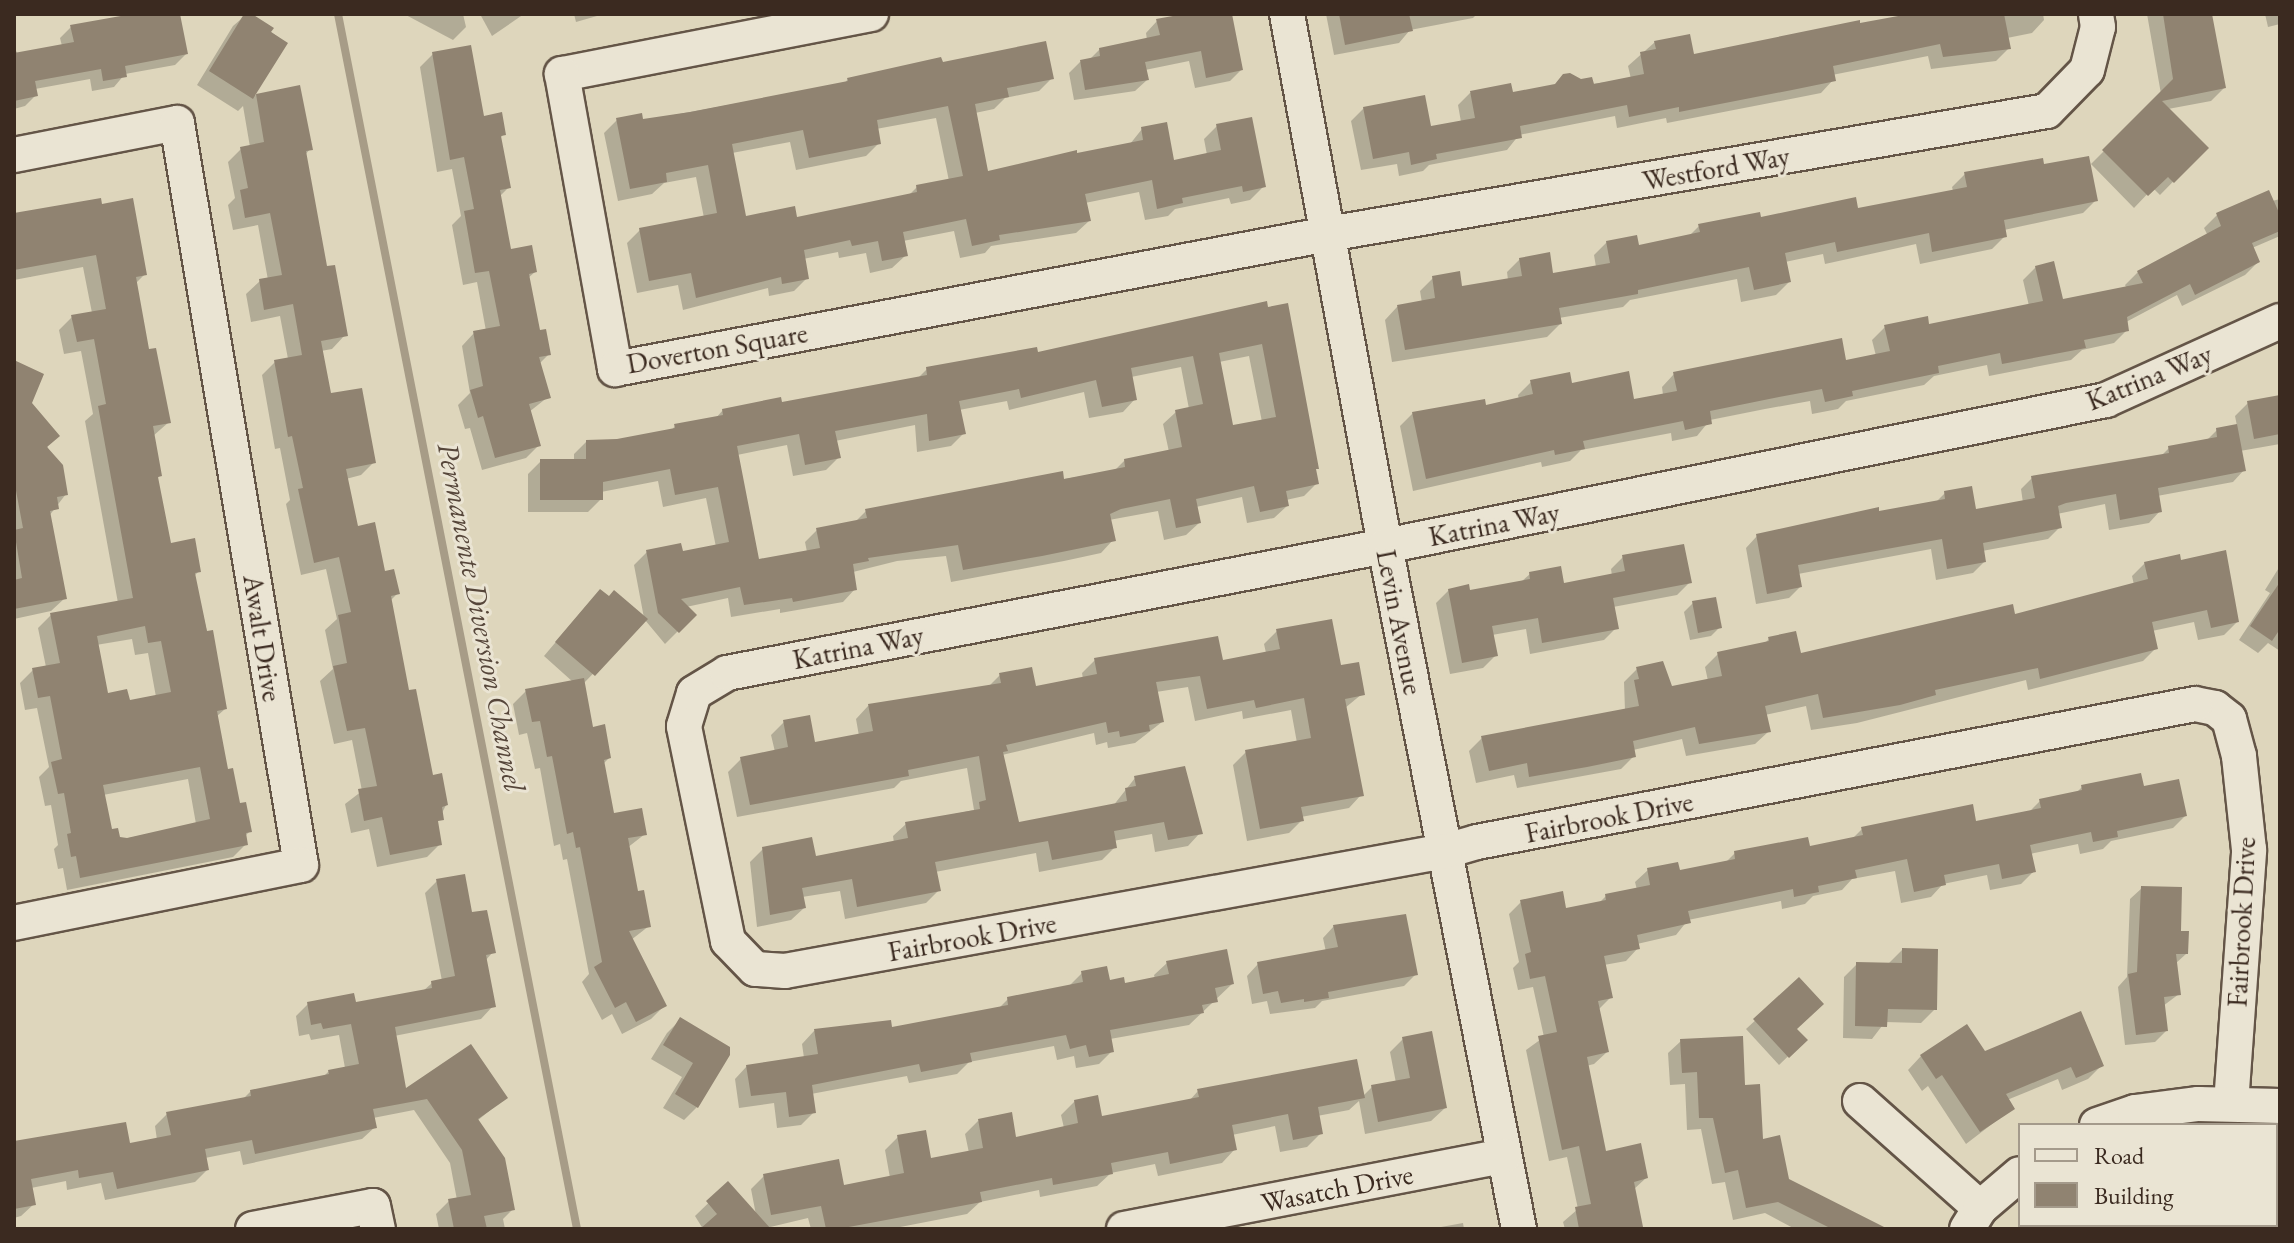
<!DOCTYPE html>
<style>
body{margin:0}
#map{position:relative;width:2294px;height:1243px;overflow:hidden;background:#ded6bc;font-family:"EB Garamond",serif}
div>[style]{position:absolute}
.shadow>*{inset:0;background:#0003}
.stream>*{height:8px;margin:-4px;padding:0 4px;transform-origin:4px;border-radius:4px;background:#a79c87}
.building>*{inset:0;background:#908371}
.roads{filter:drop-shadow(2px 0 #645547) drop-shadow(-2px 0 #645547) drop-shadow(0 2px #645547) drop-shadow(0 -2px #645547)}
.minor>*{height:34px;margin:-17px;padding:0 17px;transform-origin:17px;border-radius:17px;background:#eae4d3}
span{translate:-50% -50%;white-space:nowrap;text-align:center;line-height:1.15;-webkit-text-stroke:6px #eae4d3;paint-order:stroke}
.street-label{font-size:28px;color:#3b2a20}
.water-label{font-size:30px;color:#56463a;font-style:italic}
.frame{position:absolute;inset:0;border:16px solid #3b2a20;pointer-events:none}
.legend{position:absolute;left:2018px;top:1123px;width:260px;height:104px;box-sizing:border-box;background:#eae4d3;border:2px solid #a49a8b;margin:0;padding:10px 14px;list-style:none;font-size:24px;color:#3b2a20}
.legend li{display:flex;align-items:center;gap:16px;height:40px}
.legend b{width:40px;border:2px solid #a49a8b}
</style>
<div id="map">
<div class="shadow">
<i style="clip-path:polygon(124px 14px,178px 14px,186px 54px,175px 65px,125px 74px,114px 87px,92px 91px,90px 79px,35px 89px,36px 95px,25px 106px,14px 109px,14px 48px,18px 54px,62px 46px,60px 38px,71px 27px,124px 17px)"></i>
<i style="clip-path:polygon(247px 14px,286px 43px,252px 96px,299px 87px,310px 149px,305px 155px,326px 269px,345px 335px,332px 349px,321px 351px,330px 396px,374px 462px,361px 475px,346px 479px,357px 528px,398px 593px,390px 601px,407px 692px,431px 777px,446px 805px,436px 825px,440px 844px,427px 857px,377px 867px,369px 829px,351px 833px,345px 804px,362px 791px,352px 740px,334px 744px,320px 681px,333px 669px,325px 630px,337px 619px,326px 569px,301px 575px,286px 504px,290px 500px,280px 448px,275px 449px,262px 375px,275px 362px,288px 359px,280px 316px,251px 322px,246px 294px,260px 281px,268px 280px,258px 225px,233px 230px,228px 205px,235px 198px,228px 162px,241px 149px,250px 147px,243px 106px,238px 111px,197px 85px,233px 26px)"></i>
<i style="clip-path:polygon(404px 14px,463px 14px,466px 27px,453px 40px)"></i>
<i style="clip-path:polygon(480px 14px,524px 14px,492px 36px)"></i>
<i style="clip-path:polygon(574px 14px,604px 14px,576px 22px)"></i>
<i style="clip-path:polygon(1195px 14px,1230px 14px,1241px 70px,1230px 81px,1195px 88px,1189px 61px,1145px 70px,1147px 80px,1135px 91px,1074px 100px,1069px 73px,1080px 62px,1089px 60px,1100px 49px,1147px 40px,1146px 33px,1157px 21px)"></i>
<i style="clip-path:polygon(1326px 14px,1477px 14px,1473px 18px,1410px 30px,1399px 43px,1334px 55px)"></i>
<i style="clip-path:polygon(1919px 14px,2043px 14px,2044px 20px,2032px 33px,2007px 38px,2009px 48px,1996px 61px,1931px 69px,1928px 56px,1832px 75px,1833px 80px,1821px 93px,1667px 123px,1666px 118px,1617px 128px,1615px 116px,1519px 135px,1507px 150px,1429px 165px,1423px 171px,1399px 176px,1397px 164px,1361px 170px,1351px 121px,1364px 108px,1429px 129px,1461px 122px,1458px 105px,1470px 93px,1511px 94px,1631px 79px,1628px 66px,1655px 42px,1692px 56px)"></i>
<i style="clip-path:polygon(2147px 14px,2211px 14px,2224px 88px,2211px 101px,2168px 109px,2206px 148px,2160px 195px,2153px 188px,2134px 208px,2091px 164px,2161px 94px)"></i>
<i style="clip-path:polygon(2265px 14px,2280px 14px,2280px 24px,2268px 27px)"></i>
<i style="clip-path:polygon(433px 54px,483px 118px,504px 134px,500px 138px,509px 187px,500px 196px,509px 251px,535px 272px,528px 278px,538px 332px,548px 355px,539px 364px,548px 397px,529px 412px,539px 445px,526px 458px,482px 470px,470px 428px,465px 429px,458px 405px,470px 393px,462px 346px,474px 333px,486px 331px,477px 282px,463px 285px,452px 225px,461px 216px,452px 169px,437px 172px,420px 67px)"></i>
<i style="clip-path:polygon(evenodd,941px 65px,1052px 78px,1039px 91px,1005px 98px,994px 109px,975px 113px,986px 173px,1130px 144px,1142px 129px,1173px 162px,1207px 155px,1204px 139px,1217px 126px,1263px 187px,1250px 200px,1231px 204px,1229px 198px,1175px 209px,1168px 216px,1145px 220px,1139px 192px,1085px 203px,1089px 221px,1076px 233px,991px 246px,985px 253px,960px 258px,954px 231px,903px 241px,905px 256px,892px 268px,870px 273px,866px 253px,839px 258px,838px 252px,803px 259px,807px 278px,794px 291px,769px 296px,768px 288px,683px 310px,678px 285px,637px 293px,627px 243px,640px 230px,704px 218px,696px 177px,664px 183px,652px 194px,618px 201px,604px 133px,617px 120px,641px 121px,844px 84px,848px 79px,941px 65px,936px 118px,949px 181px,917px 187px,908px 196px,796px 220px,744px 218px,732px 153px,790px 142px,796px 170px,866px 156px,879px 143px,876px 129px,936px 118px)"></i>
<i style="clip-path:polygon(2043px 167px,2096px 200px,2083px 213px,2004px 230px,2005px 236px,1992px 249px,1920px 264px,1916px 244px,1825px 264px,1823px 254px,1785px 262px,1789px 282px,1776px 295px,1741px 302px,1737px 279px,1630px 300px,1623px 307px,1559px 318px,1560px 324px,1547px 337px,1392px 362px,1385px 320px,1397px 307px,1422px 303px,1420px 291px,1433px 278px,1460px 288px,1508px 280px,1507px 272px,1520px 259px,1552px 275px,1596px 267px,1594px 255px,1607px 242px,1637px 247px,1688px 237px,1699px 226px,1857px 211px,1953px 191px,1952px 187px,1965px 174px)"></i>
<i style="clip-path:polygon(2280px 199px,2280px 236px,2252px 248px,2258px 262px,2245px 275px,2182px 306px,2177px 295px,2126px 322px,2127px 330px,2114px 343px,2082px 350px,2071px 360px,1989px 376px,1987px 365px,1934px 376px,1924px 385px,1846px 401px,1838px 409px,1812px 414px,1810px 401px,1765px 409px,1710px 420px,1697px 436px,1672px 441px,1671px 433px,1581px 450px,1570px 461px,1542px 467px,1541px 462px,1413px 491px,1400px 426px,1413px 413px,1485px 407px,1519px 400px,1518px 395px,1531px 382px,1570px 385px,1632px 401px,1663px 395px,1662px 387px,1674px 374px,1844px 362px,1876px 356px,1872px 340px,1885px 327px,1928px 326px,2029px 306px,2023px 280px,2036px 267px,2061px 302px,2127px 289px,2125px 285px,2138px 272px,2208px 236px,2204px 228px,2217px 215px)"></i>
<i style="clip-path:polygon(evenodd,14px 216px,145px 274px,135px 284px,148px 351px,169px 422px,153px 436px,160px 475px,157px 479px,170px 545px,199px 571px,194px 576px,225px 709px,216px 717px,227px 772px,250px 831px,245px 836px,246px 844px,233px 857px,67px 890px,63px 868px,58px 869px,54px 849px,58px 845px,51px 805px,45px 806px,39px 777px,49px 767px,37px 708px,25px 710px,20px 683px,33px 670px,46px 667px,38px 628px,51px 615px,118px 603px,85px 421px,93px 414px,81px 351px,64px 354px,59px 330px,72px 317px,92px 313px,83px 267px,14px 280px,14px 216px,132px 639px,135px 655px,148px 653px,156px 697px,128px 703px,106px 695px,96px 645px,132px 639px,14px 216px,188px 779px,196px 824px,119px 840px,110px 832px,103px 795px,188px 779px)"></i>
<i style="clip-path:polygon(evenodd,1265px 304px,1317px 468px,1314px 471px,1317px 483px,1304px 496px,1286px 500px,1287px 506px,1274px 518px,1247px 523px,1242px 497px,1196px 507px,1199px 523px,1186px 535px,1164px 540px,1158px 511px,1109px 520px,1113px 540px,1101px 553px,1064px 561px,951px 582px,946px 556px,897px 561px,853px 572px,855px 589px,843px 602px,780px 613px,780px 609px,731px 617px,728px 598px,686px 607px,694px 615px,665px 644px,645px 620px,583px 684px,592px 729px,609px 758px,603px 764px,613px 816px,645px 834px,627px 848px,636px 893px,649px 926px,631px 940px,664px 1006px,651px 1019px,622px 1034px,612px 1014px,602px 1020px,582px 982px,589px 974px,567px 859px,563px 860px,560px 844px,554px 846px,540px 768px,535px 769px,527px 733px,519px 735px,513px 704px,526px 691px,573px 682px,544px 656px,587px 605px,644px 618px,634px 565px,647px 552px,681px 554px,716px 547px,706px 498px,663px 507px,658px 481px,601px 492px,601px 499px,588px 512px,528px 512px,528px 474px,541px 461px,574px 461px,574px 454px,586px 442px,618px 441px,671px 431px,675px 426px,715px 419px,723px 410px,780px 404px,917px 379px,927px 369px,1036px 354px,1265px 304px,1249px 356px,1262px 422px,1232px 428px,1219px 362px,1249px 356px,1265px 304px,1181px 367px,1189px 409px,1176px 412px,1163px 424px,1169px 452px,1125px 460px,1114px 471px,866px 511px,854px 523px,817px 530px,805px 542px,807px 552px,758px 562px,737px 455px,787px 445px,793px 476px,826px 470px,839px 457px,835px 441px,915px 425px,917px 452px,951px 446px,964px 433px,959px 410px,1007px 401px,1009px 410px,1084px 392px,1089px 418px,1123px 412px,1135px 399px,1131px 377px,1181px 367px)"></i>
<i style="clip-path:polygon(14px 362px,66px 494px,49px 516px,65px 598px,51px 611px,14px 619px)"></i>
<i style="clip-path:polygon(2280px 397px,2280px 444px,2240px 451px,2244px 470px,2233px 482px,2157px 496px,2160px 511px,2149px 523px,2109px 530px,2105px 504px,2057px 514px,2060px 527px,2048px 539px,1982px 551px,1984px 562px,1973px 573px,1936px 580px,1931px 549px,1798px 574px,1800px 587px,1789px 598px,1756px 604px,1746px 548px,1757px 536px,1935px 503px,1945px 493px,1975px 512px,2023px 503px,2021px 489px,2032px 478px,2160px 457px,2169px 448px,2206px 441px,2217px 430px,2237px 426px,2235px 416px,2248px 403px)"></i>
<i style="clip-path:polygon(1623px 557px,1690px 582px,1677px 595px,1613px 607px,1616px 628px,1604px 640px,1530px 654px,1526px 629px,1492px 635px,1496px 655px,1483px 668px,1450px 674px,1436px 603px,1449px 590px,1468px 592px,1521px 582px,1530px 574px,1562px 585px,1612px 576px,1611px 569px)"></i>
<i style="clip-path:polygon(2179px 562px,2237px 622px,2224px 635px,2198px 640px,2194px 622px,2152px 631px,2156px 648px,2143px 661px,2028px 690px,2026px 680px,1857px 723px,1811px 730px,1806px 706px,1765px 715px,1768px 732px,1755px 744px,1686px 756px,1682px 739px,1633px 750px,1634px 756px,1621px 769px,1517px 788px,1514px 775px,1476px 783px,1469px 751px,1482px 738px,1625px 711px,1624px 682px,1637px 669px,1670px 689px,1708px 681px,1705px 667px,1718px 654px,1763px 645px,1769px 639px,1799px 656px,2013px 617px,2134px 585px,2132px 576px,2145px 563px)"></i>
<i style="clip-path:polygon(2280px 566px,2280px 651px,2268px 643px,2258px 653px,2239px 640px,2270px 593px,2265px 590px)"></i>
<i style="clip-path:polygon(1693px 603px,1720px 627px,1711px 636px,1690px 640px,1684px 612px)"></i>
<i style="clip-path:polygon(1277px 631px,1340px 667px,1362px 694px,1345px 708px,1361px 795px,1349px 808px,1301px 817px,1301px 821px,1289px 833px,1247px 841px,1233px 765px,1246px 752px,1297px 743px,1291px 710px,1243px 719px,1242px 711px,1195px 721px,1188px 687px,1156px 692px,1162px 722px,1135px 743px,1108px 748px,1107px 742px,1096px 745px,1094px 733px,1002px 755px,1018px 825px,1113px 806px,1135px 778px,1200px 833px,1188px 846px,1155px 852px,1152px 834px,1113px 841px,1115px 847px,1102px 860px,1039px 872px,1036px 853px,935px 872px,939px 890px,926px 903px,845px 919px,840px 891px,802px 897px,804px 908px,791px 920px,757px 927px,750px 862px,763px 849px,814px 858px,894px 843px,893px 836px,906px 824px,974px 810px,967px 768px,901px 781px,894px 788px,737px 817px,728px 772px,741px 759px,775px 752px,771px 735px,784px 722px,814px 744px,859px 736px,856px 719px,868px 706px,988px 687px,1000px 675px,1034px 689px,1083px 679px,1082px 673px,1095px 660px,1221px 662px,1266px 653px,1264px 644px)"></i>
<i style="clip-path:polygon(2082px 787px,2143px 788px,2185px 816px,2173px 828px,2111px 841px,2103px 849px,2080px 854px,2078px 844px,2030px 854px,2034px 871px,2021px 884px,1990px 890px,1987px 875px,1943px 884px,1931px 897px,1901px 903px,1895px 871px,1852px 879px,1842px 890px,1813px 896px,1805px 904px,1782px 909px,1781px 901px,1688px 920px,1676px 935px,1637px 944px,1638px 948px,1626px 961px,1604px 965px,1611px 997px,1598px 1010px,1607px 1052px,1594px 1064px,1586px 1066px,1605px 1153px,1646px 1178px,1633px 1190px,1641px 1226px,1638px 1229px,1565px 1229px,1563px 1222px,1578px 1209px,1567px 1157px,1549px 1161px,1526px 1050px,1544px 1037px,1533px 987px,1518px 990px,1513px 968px,1519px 962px,1509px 914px,1521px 902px,1565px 911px,1598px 904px,1606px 896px,1637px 890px,1635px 882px,1648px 870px,1678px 873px,1725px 863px,1735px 853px,1808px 849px,1851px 840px,1862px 829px,1975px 823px,2029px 812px,2040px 801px,2075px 794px)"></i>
<i style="clip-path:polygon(437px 881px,470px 915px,493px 952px,485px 961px,493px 1006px,481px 1019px,394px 1036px,405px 1092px,505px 1098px,477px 1121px,513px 1209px,503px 1219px,505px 1229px,439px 1229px,436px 1214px,449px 1201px,457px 1200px,450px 1163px,414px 1110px,373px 1118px,375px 1127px,362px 1139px,243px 1165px,240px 1151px,205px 1158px,207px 1170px,195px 1182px,105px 1200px,101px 1183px,67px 1190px,66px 1181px,31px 1188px,34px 1204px,21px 1216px,14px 1218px,14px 1145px,129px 1145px,157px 1140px,155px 1126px,167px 1114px,243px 1099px,251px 1091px,323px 1077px,329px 1071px,345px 1068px,339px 1035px,311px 1040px,309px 1034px,299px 1036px,296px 1016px,308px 1004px,354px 1005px,423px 991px,432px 983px,442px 981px,425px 893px)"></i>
<i style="clip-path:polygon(2142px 888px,2179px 933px,2186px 954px,2175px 964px,2179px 994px,2163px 1006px,2166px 1031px,2155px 1042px,2125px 1045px,2118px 987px,2127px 977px,2130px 899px)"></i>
<i style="clip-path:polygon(1334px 926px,1416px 974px,1404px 986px,1322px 1001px,1315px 1008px,1270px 1014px,1267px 1001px,1252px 1004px,1247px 976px,1258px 964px,1326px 952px,1323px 938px)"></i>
<i style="clip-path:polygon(1902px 950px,1935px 1009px,1921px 1023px,1885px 1022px,1872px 1039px,1843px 1038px,1844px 977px,1857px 964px,1889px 963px)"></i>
<i style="clip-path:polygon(1167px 963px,1232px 984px,1189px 1025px,1110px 1039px,1112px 1051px,1099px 1064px,1076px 1068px,1074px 1056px,1057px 1060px,1054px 1046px,969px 1062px,957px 1074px,909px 1083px,907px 1076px,811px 1094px,813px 1113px,801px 1125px,777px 1128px,774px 1103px,739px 1108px,735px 1079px,747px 1066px,804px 1058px,802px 1044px,814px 1031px,891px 1029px,998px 1009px,1008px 999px,1068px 987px,1082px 973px,1123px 985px,1155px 979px,1154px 975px)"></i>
<i style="clip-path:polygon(1799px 980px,1795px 1030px,1805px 1040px,1779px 1065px,1746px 1029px)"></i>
<i style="clip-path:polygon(680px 1020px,728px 1048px,697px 1107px,684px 1120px,663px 1108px,682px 1077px,651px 1059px,667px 1033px)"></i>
<i style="clip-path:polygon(1403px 1039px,1445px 1108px,1431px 1121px,1365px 1134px,1359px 1101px,1349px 1110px,1317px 1116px,1321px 1133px,1307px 1147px,1280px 1152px,1275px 1126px,1232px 1135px,1235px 1149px,1222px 1163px,1158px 1176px,1155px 1164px,1111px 1173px,1097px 1186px,1040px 1197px,1039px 1190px,980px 1202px,967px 1214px,890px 1229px,811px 1229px,808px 1218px,762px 1229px,703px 1229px,695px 1216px,728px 1184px,756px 1215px,751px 1189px,764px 1176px,843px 1187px,890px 1178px,885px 1150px,898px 1137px,930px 1160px,969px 1153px,965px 1134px,978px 1121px,1015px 1139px,1064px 1128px,1061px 1115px,1075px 1101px,1100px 1118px,1189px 1101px,1198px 1091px,1362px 1097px,1372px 1087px,1396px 1083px,1390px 1052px)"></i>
<i style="clip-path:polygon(1681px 1041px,1743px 1087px,1761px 1141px,1788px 1180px,1884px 1229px,1795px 1229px,1765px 1213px,1733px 1220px,1725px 1182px,1712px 1184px,1701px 1129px,1687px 1130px,1685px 1084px,1670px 1085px,1668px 1053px)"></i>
<i style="clip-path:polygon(1984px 1053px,2101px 1066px,2088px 1079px,2062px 1090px,2058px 1079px,2007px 1100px,2013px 1108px,1966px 1144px,1928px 1086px,1922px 1091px,1908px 1070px,1921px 1056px)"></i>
<i style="clip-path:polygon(2276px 1175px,2280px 1175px,2280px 1229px,2042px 1229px,2046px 1225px,2276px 1225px)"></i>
<i style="clip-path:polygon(1463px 1223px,1464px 1229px,1430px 1229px)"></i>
</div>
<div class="stream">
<i style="left:338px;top:14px;width:1238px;rotate:78.87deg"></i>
</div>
<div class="building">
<i style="clip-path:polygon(132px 14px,180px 14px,188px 54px,125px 66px,127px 77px,103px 81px,101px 69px,35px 81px,38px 96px,14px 101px,14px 53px,74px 42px,70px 25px)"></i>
<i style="clip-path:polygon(244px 14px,252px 14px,274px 28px,271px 32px,288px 43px,256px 94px,300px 85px,313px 150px,306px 151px,327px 266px,335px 265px,348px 336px,321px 341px,331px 393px,362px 388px,376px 463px,346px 469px,358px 526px,375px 522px,385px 571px,394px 569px,400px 594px,391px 596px,409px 690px,416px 689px,433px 775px,442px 773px,448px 805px,442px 807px,444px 820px,438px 821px,442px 845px,390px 855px,382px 817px,364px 821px,358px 789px,377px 786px,365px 728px,347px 731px,333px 666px,347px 663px,338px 615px,351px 612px,339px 557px,314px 563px,298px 489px,303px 488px,292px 436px,288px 437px,274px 360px,302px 355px,293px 304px,264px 310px,259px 279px,282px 275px,270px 213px,245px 218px,240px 190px,248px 188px,240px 147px,264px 142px,256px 94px,253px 99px,209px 71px)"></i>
<i style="clip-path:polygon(1184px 14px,1232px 14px,1243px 70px,1206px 78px,1201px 51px,1145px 62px,1149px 80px,1085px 90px,1080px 60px,1100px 56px,1099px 48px,1160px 35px,1156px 19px)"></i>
<i style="clip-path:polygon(1339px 14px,1409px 14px,1413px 31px,1345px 45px)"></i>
<i style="clip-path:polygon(1909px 14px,2004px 14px,2011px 49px,1943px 57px,1940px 44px,1833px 66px,1836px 81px,1792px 90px,1679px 112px,1679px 107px,1629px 117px,1627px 105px,1520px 126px,1522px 138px,1436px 154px,1437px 159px,1411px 165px,1409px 152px,1373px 159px,1363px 107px,1425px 95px,1431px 126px,1475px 118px,1470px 91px,1511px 83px,1513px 92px,1555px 84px,1563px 74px,1570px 73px,1581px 79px,1592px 77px,1594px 84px,1644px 74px,1640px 52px,1656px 49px,1654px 41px,1690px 34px,1694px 54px,1860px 20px,1860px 23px)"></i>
<i style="clip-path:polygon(2163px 14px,2212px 14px,2226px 88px,2162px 101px,2209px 148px,2174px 183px,2168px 177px,2148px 196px,2102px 150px,2173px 79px)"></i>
<i style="clip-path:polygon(evenodd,1046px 41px,1054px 79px,1007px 88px,1009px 97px,975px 104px,988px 171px,1077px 150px,1077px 153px,1143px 140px,1141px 127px,1167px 122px,1174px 160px,1221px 150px,1216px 124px,1252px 117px,1266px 187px,1243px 192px,1242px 186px,1182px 198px,1183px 203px,1157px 209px,1152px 180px,1085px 194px,1091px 221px,999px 235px,1000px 240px,972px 246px,966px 219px,903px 232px,908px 256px,882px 261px,878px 241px,852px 246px,850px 240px,804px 250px,809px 279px,782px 284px,781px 277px,696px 298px,691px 273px,649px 281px,639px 228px,717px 213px,708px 165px,666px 173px,667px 182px,630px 189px,616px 118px,642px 113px,643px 119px,690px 112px,848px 81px,847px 78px,941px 57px,943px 62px,1046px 41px,948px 106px,963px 176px,916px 185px,917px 192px,797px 217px,795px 206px,746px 216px,732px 144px,803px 130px,809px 158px,881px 144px,877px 120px,948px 106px)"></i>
<i style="clip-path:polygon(471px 45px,484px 116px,502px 112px,506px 135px,501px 136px,511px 188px,500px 190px,511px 249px,532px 245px,537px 272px,529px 274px,540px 330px,546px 329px,551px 355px,539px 357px,551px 398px,529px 404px,541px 446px,495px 458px,483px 416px,478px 418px,470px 390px,483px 386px,473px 331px,500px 326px,489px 271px,475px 273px,464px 211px,474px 209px,464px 157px,450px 160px,432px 52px)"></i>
<i style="clip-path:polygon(2089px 156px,2098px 201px,2004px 220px,2007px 237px,1932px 252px,1929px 233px,1837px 252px,1835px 242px,1785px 253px,1791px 282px,1754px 290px,1749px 267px,1638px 290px,1638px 294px,1559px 308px,1562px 324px,1405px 350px,1397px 305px,1435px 298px,1432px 276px,1460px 271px,1462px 286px,1522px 276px,1519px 258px,1550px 252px,1553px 273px,1610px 263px,1606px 241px,1637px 235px,1639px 245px,1700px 232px,1698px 224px,1760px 212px,1761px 217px,1856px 197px,1858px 208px,1967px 187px,1964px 172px,2043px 158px,2044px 164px)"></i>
<i style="clip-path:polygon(2269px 190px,2280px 215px,2280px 231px,2252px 243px,2260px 262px,2195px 295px,2190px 284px,2127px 317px,2129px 331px,2084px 340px,2086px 348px,2002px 364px,2000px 353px,1938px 366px,1939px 373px,1852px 391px,1853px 396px,1825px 402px,1822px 389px,1779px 397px,1710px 411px,1712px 424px,1685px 430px,1683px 421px,1583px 441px,1585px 449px,1555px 455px,1554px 450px,1426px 479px,1412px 412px,1485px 399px,1486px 405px,1533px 394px,1530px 380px,1570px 372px,1572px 383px,1629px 371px,1634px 399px,1677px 391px,1673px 372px,1842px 338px,1846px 360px,1890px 351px,1884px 325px,1928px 316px,1929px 324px,2043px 301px,2035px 266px,2054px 261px,2063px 299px,2143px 283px,2137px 271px,2221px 226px,2216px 213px)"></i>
<i style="clip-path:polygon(evenodd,101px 198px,102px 204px,133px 198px,147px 275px,136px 277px,149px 349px,156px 348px,171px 423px,153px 426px,162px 476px,158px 477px,171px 543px,195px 538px,201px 572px,195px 573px,207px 631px,213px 630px,227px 709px,217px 711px,228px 769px,233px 768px,240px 803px,246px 802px,252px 832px,246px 833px,248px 845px,80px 878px,76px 856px,71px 857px,67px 834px,71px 833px,64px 793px,58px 794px,51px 762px,62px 759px,50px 696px,38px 698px,32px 668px,60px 663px,50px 613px,133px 598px,98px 406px,106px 404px,94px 339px,77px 342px,71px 315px,106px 309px,96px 255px,14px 270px,14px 213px,101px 198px,145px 626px,148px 643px,161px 641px,171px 692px,130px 700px,127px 689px,108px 693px,97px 636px,145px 626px,101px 198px,200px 767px,210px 819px,127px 838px,120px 837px,118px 828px,112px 829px,103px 785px,200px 767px)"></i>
<i style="clip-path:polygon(evenodd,1267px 301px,1268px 307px,1288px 303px,1319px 469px,1316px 469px,1319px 484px,1286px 491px,1289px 506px,1260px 512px,1254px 486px,1196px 499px,1201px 523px,1176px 528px,1170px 499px,1121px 509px,1110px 514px,1116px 541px,1042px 556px,963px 570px,958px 545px,868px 558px,869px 561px,853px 564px,857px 590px,793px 602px,792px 598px,744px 605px,740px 587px,681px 599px,697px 615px,679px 633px,658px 613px,646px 550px,681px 543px,683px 551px,729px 542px,718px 487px,675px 495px,670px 469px,603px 482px,603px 500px,540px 500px,540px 459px,586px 459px,586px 440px,617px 439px,675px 428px,674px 424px,723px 415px,722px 409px,781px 397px,782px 402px,927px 375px,926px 367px,1037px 347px,1038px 352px,1267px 301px,1262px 344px,1276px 417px,1233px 425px,1219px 353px,1262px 344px,1267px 301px,1193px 356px,1203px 404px,1175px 410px,1182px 447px,1124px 459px,1125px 467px,1064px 479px,1063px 471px,865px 509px,867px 518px,816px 528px,820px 548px,759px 559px,737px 446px,799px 434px,805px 465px,841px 458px,835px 431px,927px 414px,929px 441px,966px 434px,959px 401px,1019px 389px,1021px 398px,1096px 380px,1102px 407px,1137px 400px,1131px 368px,1193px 356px)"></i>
<i style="clip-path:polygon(14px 360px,44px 374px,32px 403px,60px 436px,47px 447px,63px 465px,68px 495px,57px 497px,59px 509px,50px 511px,67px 599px,14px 609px,14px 580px,22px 578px,14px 530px,23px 528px,14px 480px)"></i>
<i style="clip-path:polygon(2280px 395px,2280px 434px,2254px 439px,2247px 401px)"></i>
<i style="clip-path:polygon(2237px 424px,2246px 471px,2158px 488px,2162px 512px,2120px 520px,2116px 494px,2066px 503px,2058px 506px,2062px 528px,1983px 543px,1986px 562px,1947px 569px,1942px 539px,1798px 565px,1802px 587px,1767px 594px,1756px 534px,1879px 507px,1879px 511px,1945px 499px,1944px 491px,1972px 486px,1976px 509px,2035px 498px,2031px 476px,2169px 453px,2168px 446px,2217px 437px,2216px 428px)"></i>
<i style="clip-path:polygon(1684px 544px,1692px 583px,1613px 598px,1619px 629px,1542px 643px,1538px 618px,1492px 626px,1498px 656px,1462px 663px,1448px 589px,1469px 584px,1470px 590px,1530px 579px,1529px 572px,1561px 566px,1564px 583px,1625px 571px,1622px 555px)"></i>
<i style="clip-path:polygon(2226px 550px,2239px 622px,2211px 628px,2207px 610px,2152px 622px,2158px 649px,2040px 679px,2038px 668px,1935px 690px,1936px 695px,1900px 705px,1823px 718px,1818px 694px,1765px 706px,1771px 732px,1699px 744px,1695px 727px,1633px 741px,1636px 757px,1587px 767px,1529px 777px,1527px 763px,1489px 771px,1481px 736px,1639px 706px,1634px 680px,1639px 679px,1636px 667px,1663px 661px,1672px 686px,1722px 676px,1717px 652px,1769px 641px,1768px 637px,1796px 631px,1801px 653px,2013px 604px,2015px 614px,2148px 579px,2144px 562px,2180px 554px,2181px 560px)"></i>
<i style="clip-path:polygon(2280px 582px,2280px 629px,2272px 641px,2250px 626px)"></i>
<i style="clip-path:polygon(600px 589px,609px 596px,614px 590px,648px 619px,595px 676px,555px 642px)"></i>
<i style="clip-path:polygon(1716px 597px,1722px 628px,1698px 633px,1692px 601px)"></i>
<i style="clip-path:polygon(1332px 619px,1341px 665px,1359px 662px,1365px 695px,1345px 699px,1364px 796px,1301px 807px,1304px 821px,1260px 829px,1245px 750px,1311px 738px,1304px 698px,1256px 708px,1254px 700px,1207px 709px,1200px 676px,1156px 682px,1164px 722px,1149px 725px,1150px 731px,1120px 737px,1119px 731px,1108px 733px,1106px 722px,1006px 745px,1008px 751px,1003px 752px,1019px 822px,1127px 801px,1125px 788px,1136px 786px,1134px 776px,1185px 766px,1203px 834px,1168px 840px,1164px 822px,1114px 831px,1117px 848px,1052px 860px,1048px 841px,993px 851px,935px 862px,941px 891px,857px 907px,852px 879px,802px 888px,806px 908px,770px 915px,762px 847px,812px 837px,816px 856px,908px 838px,905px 822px,980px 809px,979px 802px,986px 800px,979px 756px,908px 770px,909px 776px,750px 805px,740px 757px,788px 747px,783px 720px,810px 715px,815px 742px,873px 731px,868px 704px,1001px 683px,999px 673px,1032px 667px,1036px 686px,1097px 674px,1094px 658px,1218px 636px,1223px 660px,1280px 649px,1276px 629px)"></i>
<i style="clip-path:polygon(584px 678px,593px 727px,605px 724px,611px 758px,604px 760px,614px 813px,642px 808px,647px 835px,628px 838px,638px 891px,644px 890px,651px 927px,629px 931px,667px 1006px,636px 1022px,626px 1002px,615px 1008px,594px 967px,602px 962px,580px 847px,576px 848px,573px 832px,567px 834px,552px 756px,547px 757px,540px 721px,532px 722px,525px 689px)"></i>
<i style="clip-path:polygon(2141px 773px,2144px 786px,2179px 779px,2187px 816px,2117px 831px,2118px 837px,2093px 842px,2091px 832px,2030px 845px,2036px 872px,2002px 879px,1999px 864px,1944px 875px,1946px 885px,1914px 892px,1907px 859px,1855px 870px,1857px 878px,1818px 886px,1819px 892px,1794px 897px,1793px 889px,1688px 911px,1691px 923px,1637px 935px,1640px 949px,1604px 956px,1613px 998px,1598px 1001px,1609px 1052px,1587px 1057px,1606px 1151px,1641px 1143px,1648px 1178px,1634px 1182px,1643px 1227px,1579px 1229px,1575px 1207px,1591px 1204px,1579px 1146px,1562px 1150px,1538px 1036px,1557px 1032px,1545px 976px,1530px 979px,1525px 954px,1531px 952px,1520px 900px,1563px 891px,1566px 908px,1606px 900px,1605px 894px,1650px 885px,1647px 868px,1678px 862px,1680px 870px,1735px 859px,1734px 851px,1808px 837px,1810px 846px,1863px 835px,1861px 827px,1973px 804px,1976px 821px,2041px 808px,2039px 799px,2082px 790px,2081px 785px)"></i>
<i style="clip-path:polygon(465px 874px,472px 912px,487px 910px,496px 953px,486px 955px,496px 1007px,395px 1027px,406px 1088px,471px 1044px,508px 1098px,478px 1119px,505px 1158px,515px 1210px,484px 1216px,487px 1229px,454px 1229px,448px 1199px,471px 1195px,462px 1150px,427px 1099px,373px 1109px,377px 1128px,255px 1154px,252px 1140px,205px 1149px,209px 1170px,117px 1189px,113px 1172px,79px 1178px,78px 1170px,31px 1179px,36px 1205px,14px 1209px,14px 1141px,126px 1122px,130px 1143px,171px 1135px,166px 1112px,251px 1096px,250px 1090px,329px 1074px,328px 1070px,359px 1064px,351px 1024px,323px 1029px,321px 1023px,311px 1025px,307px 1002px,354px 993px,356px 1002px,432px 988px,431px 981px,455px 976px,436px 879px)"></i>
<i style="clip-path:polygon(2141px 886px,2182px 887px,2181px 931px,2189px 931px,2188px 954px,2176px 954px,2181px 995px,2164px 997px,2168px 1031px,2136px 1035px,2128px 974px,2137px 972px)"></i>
<i style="clip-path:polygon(1406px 914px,1418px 975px,1328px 992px,1329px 998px,1304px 1002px,1304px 999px,1281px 1003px,1278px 991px,1263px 994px,1257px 962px,1338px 947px,1333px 925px)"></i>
<i style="clip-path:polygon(1902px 948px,1938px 949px,1937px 1010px,1888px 1009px,1887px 1027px,1855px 1026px,1856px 962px,1902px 963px)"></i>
<i style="clip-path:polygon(1227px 949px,1234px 984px,1215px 988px,1218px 1002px,1202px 1005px,1204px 1013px,1110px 1030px,1114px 1052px,1089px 1057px,1086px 1045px,1070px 1049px,1066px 1035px,970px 1053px,972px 1062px,921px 1072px,919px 1064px,812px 1085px,816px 1113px,789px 1117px,786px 1092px,751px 1096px,746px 1065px,818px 1054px,814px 1029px,891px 1020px,892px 1027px,1008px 1005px,1007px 997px,1083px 982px,1081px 971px,1107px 966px,1110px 980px,1124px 977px,1125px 983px,1169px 974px,1166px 961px)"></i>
<i style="clip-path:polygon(1799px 977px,1824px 1004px,1797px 1029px,1808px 1040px,1789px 1058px,1753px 1019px)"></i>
<i style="clip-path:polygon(2081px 1011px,2104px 1066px,2076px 1078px,2071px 1067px,2006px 1094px,2015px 1109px,1980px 1132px,1942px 1075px,1936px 1079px,1920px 1055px,1967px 1024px,1985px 1051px)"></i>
<i style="clip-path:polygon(680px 1017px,730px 1047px,730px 1055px,698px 1108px,675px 1094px,693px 1063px,663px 1045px)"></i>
<i style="clip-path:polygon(1432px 1031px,1447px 1108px,1378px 1122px,1371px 1085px,1410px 1078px,1402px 1037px)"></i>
<i style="clip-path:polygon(1743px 1036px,1745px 1085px,1760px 1084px,1763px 1139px,1780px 1135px,1789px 1179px,1888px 1229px,1832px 1229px,1778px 1202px,1746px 1208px,1738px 1170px,1725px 1173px,1713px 1118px,1699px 1118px,1697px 1072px,1682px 1073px,1680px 1039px)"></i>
<i style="clip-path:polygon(1357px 1059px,1365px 1098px,1318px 1107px,1323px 1134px,1293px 1140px,1288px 1114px,1232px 1125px,1237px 1150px,1170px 1164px,1168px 1152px,1111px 1163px,1113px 1174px,1053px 1185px,1052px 1178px,980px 1192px,982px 1202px,838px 1229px,826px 1229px,821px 1206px,771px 1215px,763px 1174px,839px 1159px,844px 1185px,904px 1173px,897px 1135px,926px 1130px,931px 1158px,983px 1148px,978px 1119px,1012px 1112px,1016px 1137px,1078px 1123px,1074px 1100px,1098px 1095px,1102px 1116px,1199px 1097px,1197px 1089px)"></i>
<i style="clip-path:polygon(728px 1181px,771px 1229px,700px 1229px,717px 1214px,706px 1201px)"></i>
</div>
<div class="roads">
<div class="minor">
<i style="left:871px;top:14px;width:315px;rotate:169deg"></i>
<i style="left:562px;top:74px;width:300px;rotate:79.8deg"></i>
<i style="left:615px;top:369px;width:726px;rotate:-10.72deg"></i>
<i style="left:1328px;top:234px;width:729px;rotate:-9.71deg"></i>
<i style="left:2047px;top:111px;width:57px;rotate:-45.7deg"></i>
<i style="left:2087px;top:70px;width:44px;rotate:-75.7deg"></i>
<i style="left:2098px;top:27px;width:13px;rotate:-99deg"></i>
<i style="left:1287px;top:14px;width:541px;rotate:79.56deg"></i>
<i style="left:1385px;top:546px;width:696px;rotate:78.9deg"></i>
<i style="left:14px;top:155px;width:166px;rotate:-11.1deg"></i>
<i style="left:177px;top:123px;width:752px;rotate:80.51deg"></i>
<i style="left:301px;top:865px;width:293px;rotate:168.6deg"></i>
<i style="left:1860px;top:1101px;width:161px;rotate:41.7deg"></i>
<i style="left:2231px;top:1104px;width:255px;rotate:-85.9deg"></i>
<i style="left:2249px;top:850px;width:95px;rotate:-96.1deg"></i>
<i style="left:2239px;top:756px;width:38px;rotate:-105deg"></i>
<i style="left:2229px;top:719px;width:18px;rotate:-142deg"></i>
<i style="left:2215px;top:708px;width:20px;rotate:-169deg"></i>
<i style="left:2195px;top:704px;width:731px;rotate:169.12deg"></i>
<i style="left:1477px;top:842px;width:33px;rotate:164deg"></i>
<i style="left:1445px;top:851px;width:671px;rotate:169.7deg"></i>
<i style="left:785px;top:971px;width:30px;rotate:-176deg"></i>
<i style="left:755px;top:969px;width:39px;rotate:-134deg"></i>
<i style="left:728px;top:941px;width:219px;rotate:-101.6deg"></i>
<i style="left:684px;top:726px;width:34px;rotate:-73deg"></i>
<i style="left:694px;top:693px;width:39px;rotate:-31deg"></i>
<i style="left:727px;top:673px;width:670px;rotate:-10.92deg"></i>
<i style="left:1385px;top:546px;width:736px;rotate:-11.45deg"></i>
<i style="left:2106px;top:400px;width:191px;rotate:-24.4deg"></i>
<i style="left:2097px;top:1125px;width:40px;rotate:-18.9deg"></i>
<i style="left:2135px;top:1112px;width:64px;rotate:-7.2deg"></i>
<i style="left:2198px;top:1104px;width:82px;rotate:1.4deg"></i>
<i style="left:253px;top:1229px;width:122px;rotate:-10.9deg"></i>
<i style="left:373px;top:1206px;width:24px;rotate:78deg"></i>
<i style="left:1124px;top:1229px;width:387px;rotate:-10.9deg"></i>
<i style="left:1967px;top:1229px;width:25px;rotate:-58deg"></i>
<i style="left:1980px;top:1208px;width:52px;rotate:-40.4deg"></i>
</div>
</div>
<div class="street-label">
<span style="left:1716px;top:168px;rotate:-10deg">Westford Way</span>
<span style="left:717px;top:348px;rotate:-10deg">Doverton Square</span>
<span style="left:2149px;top:377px;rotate:-22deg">Katrina Way</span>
<span style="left:1494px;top:524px;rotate:-11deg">Katrina Way</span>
<span style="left:1400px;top:622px;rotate:79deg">Levin Avenue</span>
<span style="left:263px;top:638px;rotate:81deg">Awalt Drive</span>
<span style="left:858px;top:647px;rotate:-11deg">Katrina Way</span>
<span style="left:1609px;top:817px;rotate:-11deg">Fairbrook Drive</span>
<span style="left:2241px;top:922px;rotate:-87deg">Fairbrook Drive</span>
<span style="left:972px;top:937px;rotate:-10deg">Fairbrook Drive</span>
<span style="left:1337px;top:1188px;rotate:-11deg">Wasatch Drive</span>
</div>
<div class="water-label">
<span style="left:481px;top:617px;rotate:79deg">Permanente Diversion Channel</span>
</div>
<div class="frame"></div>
<ul class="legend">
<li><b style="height:10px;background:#eae4d3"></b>Road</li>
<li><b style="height:22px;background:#908371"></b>Building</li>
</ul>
</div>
